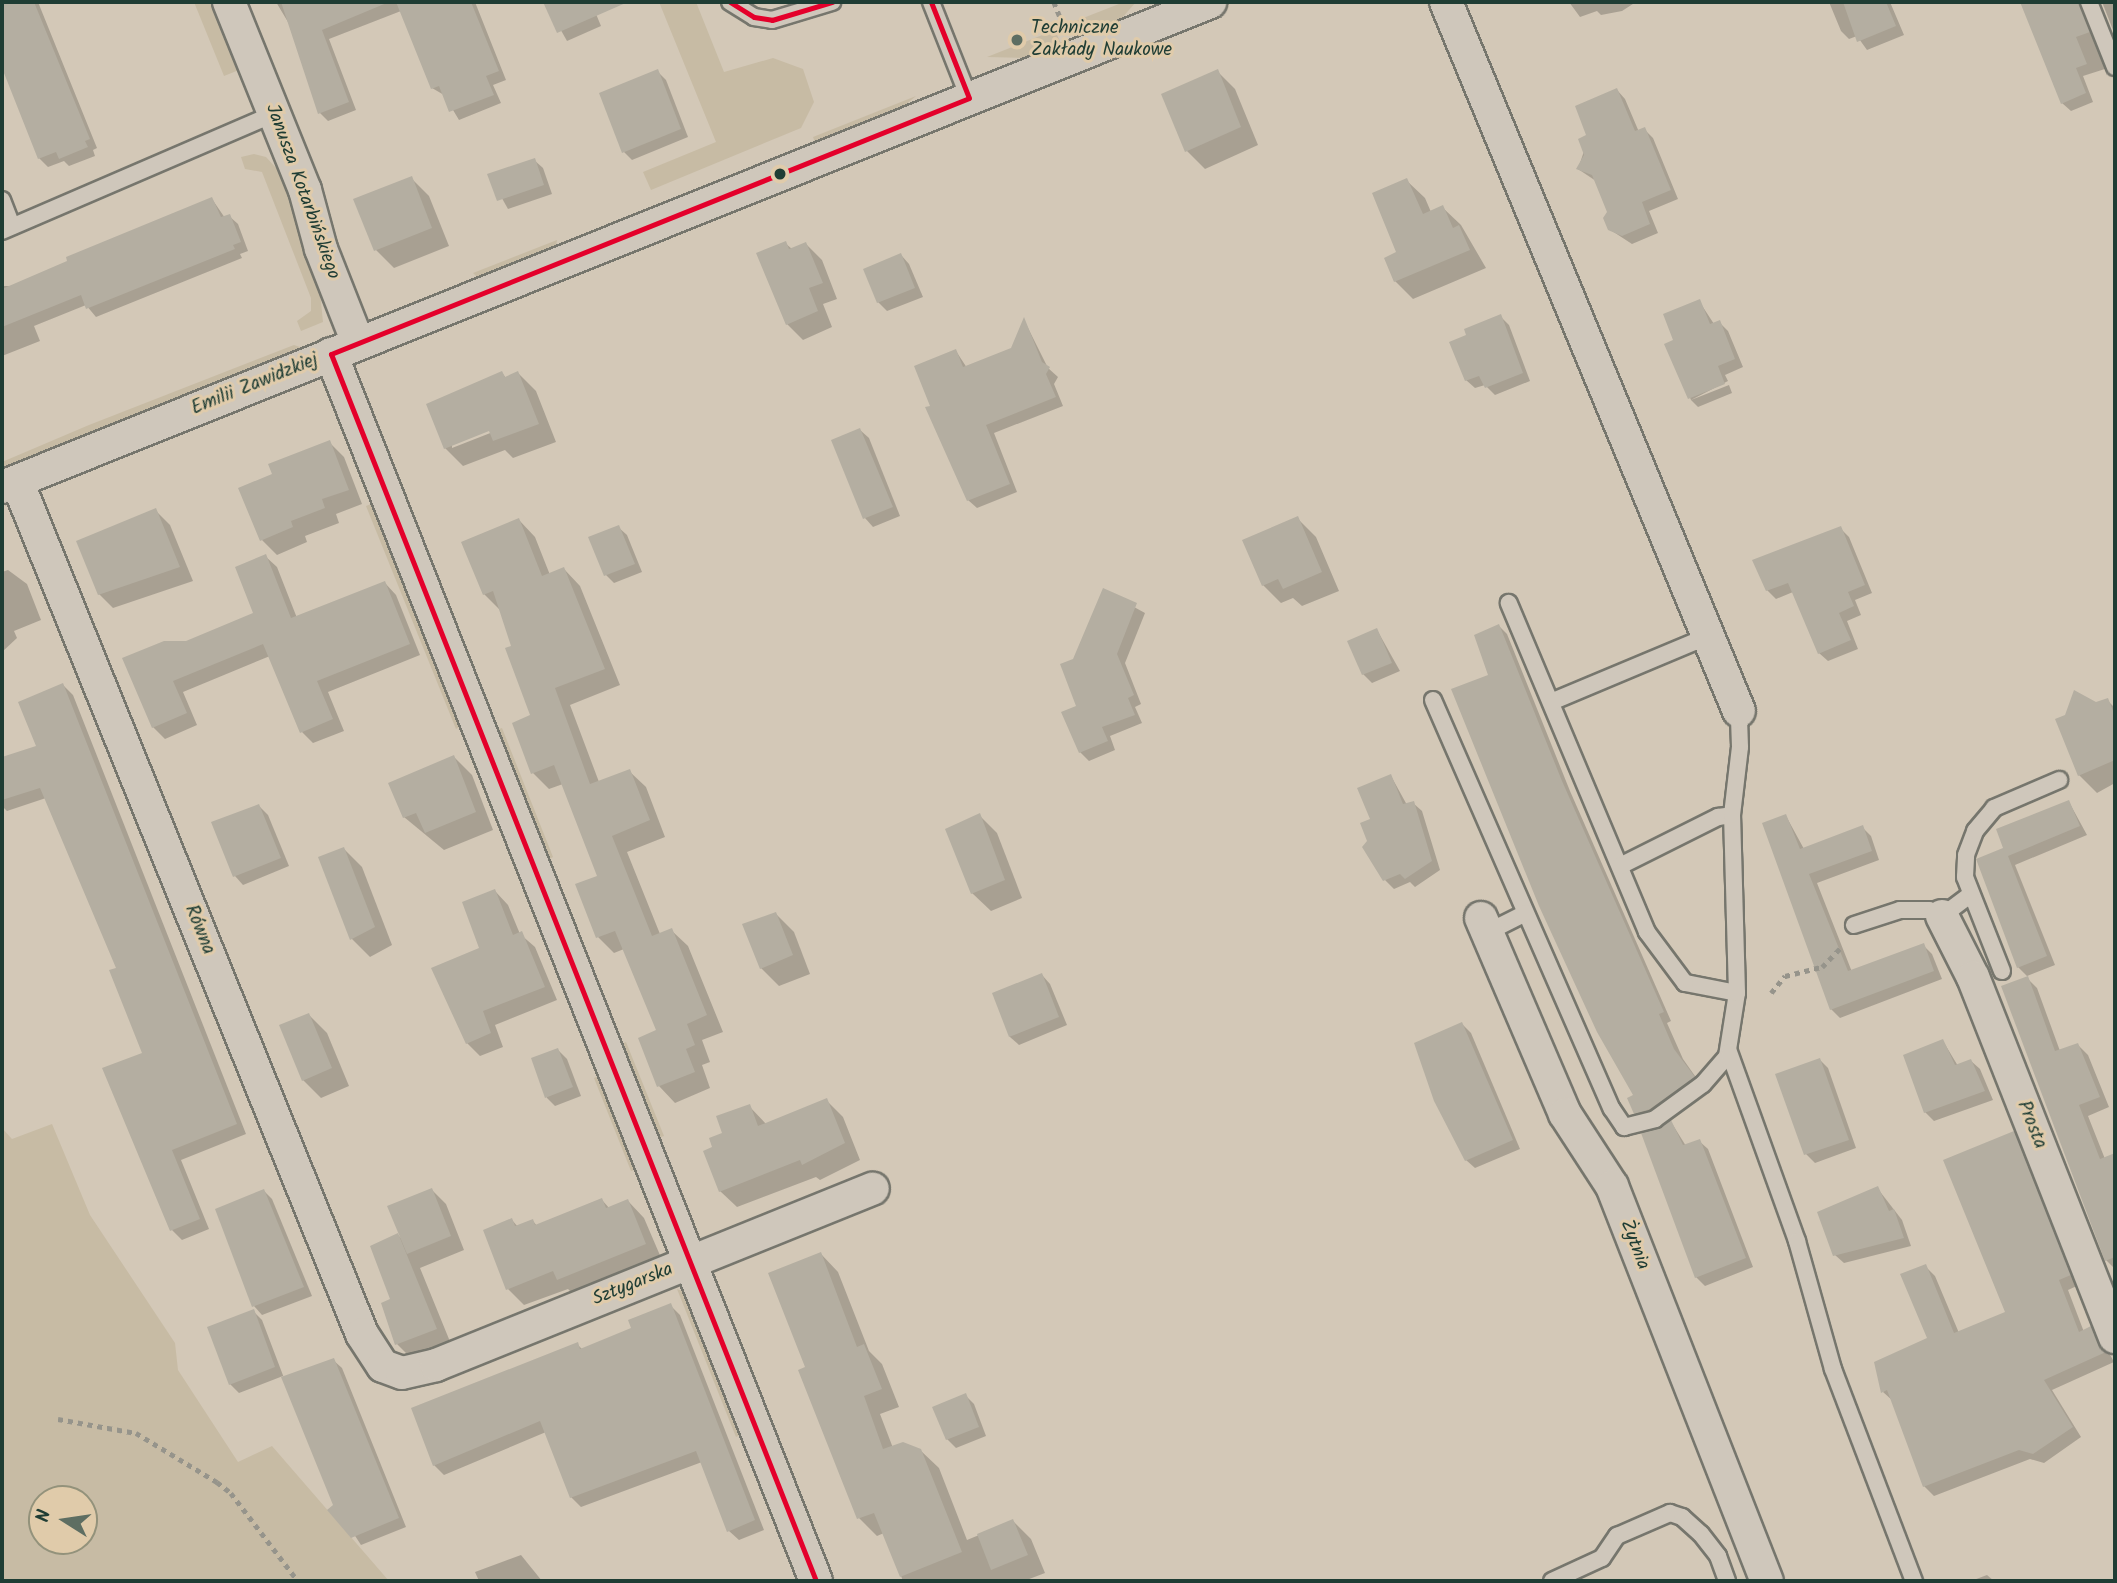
<!DOCTYPE html>
<meta charset="utf-8">
<style>
body{margin:0}
#map{position:relative;width:2117px;height:1583px;overflow:hidden;background:#d3c8b7;font-family:Kalam,sans-serif}
div>[style]{position:absolute}
.green>*{inset:0;background:#c7bba4}
.shadow>*{inset:0;background:#0003}
.building>*{inset:0;background:#b4aea1}
.path>*{height:4.5px;margin-top:-2.25px;transform-origin:0;background:repeating-linear-gradient(90deg,#96948b 0 5px,transparent 0 10px)}
.roads{filter:drop-shadow(2px 0 #76766d) drop-shadow(-2px 0 #76766d) drop-shadow(0 2px #76766d) drop-shadow(0 -2px #76766d)}
.service>*{height:16px;margin:-8px;padding:0 8px;transform-origin:8px;border-radius:8px;background:#cfc7bb}
.minor>*{height:32px;margin:-16px;padding:0 16px;transform-origin:16px;border-radius:16px;background:#cfc7bb}
.bus-1>*{height:5px;margin:-2.5px;padding:0 2.5px;transform-origin:2.5px;border-radius:2.5px;background:#e4002b}
.dots>*{width:19px;height:19px;translate:-50% -50%;box-sizing:border-box;border:4px solid #e0cbaa;border-radius:50%}
span{translate:-50% -50%;white-space:nowrap;text-align:center;line-height:1.15;-webkit-text-stroke:6px #e0cbaa;paint-order:stroke}
.poi-label{font-size:19px;color:#1f3d34}
.left{translate:0 -50%;text-align:left}
.street-label{font-size:19px;color:#1f3d34}
.frame{position:absolute;inset:0;border:4px solid #1f3d34;pointer-events:none}
.north{position:absolute;left:28px;top:1485px;width:70px;height:70px;box-sizing:border-box;background:#e0cbaa;border:2px solid #93927b;border-radius:50%;rotate:282deg;font-size:19px;font-weight:700;line-height:28px;text-align:center;color:#1f3d34}
.north::after{content:'';display:block;margin:auto;width:24px;height:32px;background:#5e6e62;clip-path:polygon(50% 0,100% 100%,50% 72%,0 100%)}
</style>
<div id="map">
<div class="green">
<i style="clip-path:polygon(194px 2px,217px 2px,244px 68px,224px 76px)"></i>
<i style="clip-path:polygon(659px 2px,696px 2px,724px 72px,773px 58px,803px 69px,814px 102px,801px 128px,651px 190px,643px 172px,716px 142px)"></i>
<i style="clip-path:polygon(1124px 2px,1136px 2px,1121px 19px,1079px 36px,1073px 22px)"></i>
<i style="clip-path:polygon(1055px 30px,1061px 44px,1024px 58px,987px 57px)"></i>
<i style="clip-path:polygon(916px 96px,904px 106px,815px 142px,813px 137px)"></i>
<i style="clip-path:polygon(254px 154px,266px 157px,277px 169px,284px 165px,298px 217px,300px 241px,320px 292px,323px 322px,301px 331px,297px 321px,311px 311px,311px 298px,262px 172px,245px 169px,241px 157px)"></i>
<i style="clip-path:polygon(557px 240px,556px 246px,478px 278px,473px 273px)"></i>
<i style="clip-path:polygon(294px 345px,303px 348px,2px 468px,2px 462px,89px 425px)"></i>
<i style="clip-path:polygon(374px 503px,461px 726px,456px 729px,366px 506px)"></i>
<i style="clip-path:polygon(502px 728px,553px 857px,548px 860px,496px 730px)"></i>
<i style="clip-path:polygon(626px 1042px,664px 1136px,658px 1138px,621px 1044px)"></i>
<i style="clip-path:polygon(600px 1075px,638px 1169px,631px 1171px,594px 1078px)"></i>
<i style="clip-path:polygon(evenodd,52px 1124px,90px 1215px,175px 1343px,178px 1370px,238px 1462px,272px 1446px,389px 1581px,2px 1581px,2px 1128px,12px 1139px,52px 1124px,42px 1499px,84px 1499px,84px 1541px,42px 1541px,42px 1499px)"></i>
<i style="clip-path:polygon(677px 1289px,685px 1292px,742px 1434px,736px 1437px)"></i>
</div>
<div class="shadow">
<i style="clip-path:polygon(38px 2px,97px 148px,93px 150px,95px 156px,69px 166px,64px 161px,48px 167px,39px 158px,2px 65px,2px 3px)"></i>
<i style="clip-path:polygon(276px 2px,475px 2px,506px 80px,493px 85px,501px 103px,459px 120px,444px 95px,432px 88px,401px 11px,329px 39px,356px 110px,328px 121px,320px 113px,291px 27px)"></i>
<i style="clip-path:polygon(545px 2px,591px 2px,601px 26px,567px 41px)"></i>
<i style="clip-path:polygon(1569px 2px,1636px 2px,1622px 11px,1601px 15px,1597px 11px,1580px 17px)"></i>
<i style="clip-path:polygon(1829px 2px,1890px 2px,1904px 35px,1867px 50px,1857px 36px,1849px 39px,1841px 31px)"></i>
<i style="clip-path:polygon(2022px 2px,2094px 2px,2108px 68px,2083px 76px,2093px 102px,2071px 111px,2062px 103px)"></i>
<i style="clip-path:polygon(2102px 2px,2115px 2px,2115px 35px)"></i>
<i style="clip-path:polygon(657px 71px,666px 80px,688px 137px,632px 160px,624px 152px)"></i>
<i style="clip-path:polygon(1217px 71px,1235px 89px,1258px 145px,1205px 169px,1187px 151px)"></i>
<i style="clip-path:polygon(1617px 90px,1625px 99px,1639px 132px,1644px 129px,1653px 138px,1678px 199px,1649px 211px,1658px 233px,1632px 244px,1609px 229px,1609px 212px,1596px 181px,1578px 169px,1589px 136px)"></i>
<i style="clip-path:polygon(534px 160px,543px 168px,552px 194px,508px 209px,489px 175px)"></i>
<i style="clip-path:polygon(411px 178px,429px 196px,449px 246px,394px 268px,376px 250px)"></i>
<i style="clip-path:polygon(1406px 180px,1425px 198px,1431px 212px,1442px 207px,1461px 225px,1486px 268px,1413px 299px,1395px 281px)"></i>
<i style="clip-path:polygon(212px 199px,225px 218px,229px 216px,238px 224px,248px 251px,240px 254px,242px 258px,96px 317px,86px 305px,34px 326px,40px 341px,2px 356px,2px 286px,14px 286px)"></i>
<i style="clip-path:polygon(785px 243px,792px 249px,806px 244px,822px 260px,837px 299px,823px 304px,832px 327px,803px 340px,787px 324px)"></i>
<i style="clip-path:polygon(901px 255px,909px 264px,923px 297px,887px 311px,878px 302px)"></i>
<i style="clip-path:polygon(1699px 301px,1714px 324px,1719px 322px,1728px 331px,1743px 367px,1725px 375px,1728px 381px,1691px 400px,1667px 344px,1676px 341px)"></i>
<i style="clip-path:polygon(1500px 316px,1509px 325px,1530px 381px,1495px 395px,1485px 385px,1475px 388px,1466px 380px,1469px 336px)"></i>
<i style="clip-path:polygon(1024px 320px,1048px 368px,1058px 377px,1054px 384px,1063px 406px,994px 433px,1017px 492px,977px 508px,968px 500px,932px 407px,956px 351px,967px 368px,1012px 350px)"></i>
<i style="clip-path:polygon(evenodd,502px 373px,506px 378px,518px 373px,536px 391px,556px 442px,513px 458px,505px 450px,463px 466px,445px 448px,502px 373px,497px 426px,498px 430px,452px 448px,452px 444px,497px 426px)"></i>
<i style="clip-path:polygon(1729px 385px,1732px 393px,1698px 407px,1691px 400px)"></i>
<i style="clip-path:polygon(860px 430px,869px 438px,900px 516px,873px 527px,865px 518px)"></i>
<i style="clip-path:polygon(329px 442px,344px 457px,362px 504px,336px 514px,339px 523px,305px 536px,307px 542px,277px 555px,262px 540px,241px 489px,274px 475px)"></i>
<i style="clip-path:polygon(156px 511px,170px 525px,193px 581px,113px 608px,99px 594px)"></i>
<i style="clip-path:polygon(1298px 519px,1316px 537px,1339px 591px,1302px 606px,1293px 598px,1281px 603px,1263px 585px)"></i>
<i style="clip-path:polygon(519px 520px,535px 537px,550px 575px,564px 569px,580px 586px,620px 685px,570px 705px,599px 782px,629px 771px,646px 787px,665px 837px,627px 852px,660px 934px,671px 930px,688px 946px,723px 1032px,702px 1040px,710px 1062px,702px 1065px,710px 1088px,675px 1103px,659px 1086px,659px 1031px,624px 949px,614px 953px,598px 937px,599px 877px,563px 784px,549px 789px,533px 773px,532px 716px,514px 647px,501px 611px,484px 594px)"></i>
<i style="clip-path:polygon(618px 527px,627px 535px,642px 572px,614px 583px,606px 575px)"></i>
<i style="clip-path:polygon(1840px 528px,1849px 537px,1872px 593px,1855px 600px,1861px 615px,1847px 621px,1858px 649px,1828px 661px,1819px 653px,1793px 592px,1776px 599px,1767px 590px)"></i>
<i style="clip-path:polygon(265px 556px,277px 567px,297px 618px,385px 583px,396px 595px,420px 655px,328px 692px,344px 731px,313px 743px,302px 732px,270px 656px,183px 692px,197px 725px,165px 739px,153px 727px,186px 642px,256px 614px)"></i>
<i style="clip-path:polygon(8px 570px,27px 584px,41px 620px,14px 631px,17px 638px,2px 652px,2px 572px)"></i>
<i style="clip-path:polygon(1103px 590px,1145px 613px,1125px 663px,1141px 704px,1135px 707px,1142px 723px,1110px 736px,1115px 750px,1089px 761px,1080px 752px,1078px 707px)"></i>
<i style="clip-path:polygon(1499px 626px,1507px 634px,1570px 791px,1671px 1021px,1667px 1023px,1683px 1059px,1702px 1086px,1644px 1121px,1635px 1113px,1636px 1096px,1490px 676px)"></i>
<i style="clip-path:polygon(1377px 630px,1400px 671px,1372px 683px,1363px 674px)"></i>
<i style="clip-path:polygon(63px 685px,73px 695px,246px 1134px,181px 1160px,209px 1229px,182px 1240px,172px 1230px,105px 1069px,144px 1054px,118px 969px,46px 798px,7px 811px,2px 806px,2px 759px,39px 747px)"></i>
<i style="clip-path:polygon(2107px 700px,2115px 708px,2115px 783px,2097px 793px,2079px 775px)"></i>
<i style="clip-path:polygon(454px 757px,472px 775px,493px 830px,444px 850px,404px 817px)"></i>
<i style="clip-path:polygon(1391px 776px,1407px 805px,1413px 803px,1422px 811px,1440px 870px,1415px 887px,1410px 882px,1394px 889px,1385px 880px,1369px 841px,1372px 820px)"></i>
<i style="clip-path:polygon(2069px 802px,2087px 835px,2015px 865px,2055px 965px,2027px 976px,2018px 967px,2005px 849px)"></i>
<i style="clip-path:polygon(259px 806px,268px 815px,289px 866px,243px 885px,235px 876px)"></i>
<i style="clip-path:polygon(979px 815px,997px 833px,1022px 898px,991px 911px,972px 893px)"></i>
<i style="clip-path:polygon(1786px 816px,1804px 849px,1862px 827px,1871px 836px,1879px 860px,1817px 883px,1852px 972px,1923px 945px,1932px 954px,1942px 979px,1840px 1018px,1831px 1009px)"></i>
<i style="clip-path:polygon(344px 849px,362px 867px,392px 945px,370px 957px,352px 939px)"></i>
<i style="clip-path:polygon(495px 891px,508px 905px,520px 934px,535px 947px,557px 1000px,495px 1025px,503px 1047px,480px 1056px,467px 1043px)"></i>
<i style="clip-path:polygon(776px 914px,794px 932px,810px 974px,779px 986px,761px 968px)"></i>
<i style="clip-path:polygon(1042px 975px,1050px 984px,1067px 1025px,1019px 1045px,1010px 1037px,995px 994px)"></i>
<i style="clip-path:polygon(2027px 978px,2037px 988px,2060px 1051px,2078px 1045px,2088px 1055px,2109px 1107px,2088px 1116px,2105px 1159px,2115px 1155px,2115px 1269px,2106px 1260px)"></i>
<i style="clip-path:polygon(309px 1015px,327px 1033px,349px 1086px,321px 1098px,303px 1080px)"></i>
<i style="clip-path:polygon(1462px 1024px,1471px 1033px,1520px 1149px,1475px 1168px,1466px 1160px)"></i>
<i style="clip-path:polygon(1943px 1041px,1958px 1066px,1971px 1061px,1980px 1069px,1993px 1100px,1934px 1121px,1925px 1112px)"></i>
<i style="clip-path:polygon(558px 1050px,567px 1059px,581px 1096px,555px 1106px,547px 1098px,533px 1059px)"></i>
<i style="clip-path:polygon(1820px 1060px,1828px 1068px,1856px 1148px,1815px 1163px,1806px 1154px,1777px 1075px)"></i>
<i style="clip-path:polygon(826px 1100px,843px 1117px,860px 1160px,820px 1180px,816px 1177px,737px 1207px,720px 1191px,714px 1148px,724px 1134px,749px 1106px,767px 1125px)"></i>
<i style="clip-path:polygon(1671px 1122px,1686px 1146px,1699px 1141px,1708px 1149px,1753px 1267px,1705px 1286px,1696px 1277px)"></i>
<i style="clip-path:polygon(2014px 1133px,2023px 1143px,2079px 1285px,2068px 1290px,2084px 1332px,2091px 1328px,2101px 1338px,2114px 1362px,2052px 1390px,2081px 1437px,2044px 1463px,2030px 1459px,1934px 1496px,1924px 1486px,1893px 1401px,1883px 1392px,1929px 1339px,1925px 1266px,1935px 1276px,1959px 1333px,2007px 1313px)"></i>
<i style="clip-path:polygon(1878px 1189px,1902px 1220px,1911px 1246px,1844px 1263px,1835px 1255px)"></i>
<i style="clip-path:polygon(432px 1190px,446px 1204px,464px 1250px,420px 1268px,451px 1344px,412px 1359px,397px 1344px,392px 1300px,398px 1235px,403px 1240px)"></i>
<i style="clip-path:polygon(264px 1191px,272px 1199px,312px 1296px,262px 1315px,254px 1306px)"></i>
<i style="clip-path:polygon(602px 1200px,610px 1209px,628px 1201px,644px 1218px,662px 1260px,575px 1296px,568px 1289px,524px 1305px,508px 1289px,512px 1220px,518px 1227px,533px 1221px,537px 1226px)"></i>
<i style="clip-path:polygon(821px 1254px,838px 1272px,869px 1351px,882px 1364px,899px 1407px,880px 1414px,893px 1448px,920px 1450px,939px 1468px,967px 1540px,1013px 1521px,1031px 1539px,1045px 1573px,1024px 1581px,903px 1581px,884px 1533px,877px 1536px,859px 1518px,807px 1368px)"></i>
<i style="clip-path:polygon(670px 1305px,680px 1315px,764px 1530px,739px 1540px,729px 1531px,702px 1462px,581px 1507px,571px 1497px,546px 1432px,444px 1475px,434px 1465px,577px 1344px,583px 1350px,634px 1329px)"></i>
<i style="clip-path:polygon(253px 1311px,262px 1320px,284px 1378px,333px 1360px,342px 1368px,406px 1527px,361px 1545px,335px 1505px,283px 1376px,239px 1393px,230px 1384px,209px 1328px)"></i>
<i style="clip-path:polygon(965px 1395px,974px 1404px,986px 1436px,956px 1448px,947px 1439px)"></i>
<i style="clip-path:polygon(521px 1555px,542px 1581px,479px 1581px,475px 1572px)"></i>
<i style="clip-path:polygon(1987px 1575px,1994px 1581px,1971px 1581px)"></i>
</div>
<div class="building">
<i style="clip-path:polygon(2px 2px,34px 2px,90px 139px,85px 141px,88px 147px,59px 159px,56px 152px,38px 159px,2px 68px)"></i>
<i style="clip-path:polygon(281px 2px,389px 2px,322px 30px,349px 102px,318px 114px)"></i>
<i style="clip-path:polygon(396px 2px,471px 2px,499px 71px,486px 76px,494px 95px,449px 112px,439px 86px,431px 89px)"></i>
<i style="clip-path:polygon(543px 2px,628px 2px,557px 33px)"></i>
<i style="clip-path:polygon(1843px 2px,1886px 2px,1896px 26px,1857px 42px)"></i>
<i style="clip-path:polygon(2020px 2px,2079px 2px,2090px 32px,2076px 37px,2087px 64px,2076px 68px,2086px 93px,2061px 104px)"></i>
<i style="clip-path:polygon(658px 69px,681px 129px,622px 153px,599px 93px)"></i>
<i style="clip-path:polygon(1218px 69px,1241px 127px,1185px 152px,1161px 94px)"></i>
<i style="clip-path:polygon(1617px 88px,1635px 131px,1645px 127px,1671px 190px,1642px 202px,1650px 224px,1622px 236px,1608px 230px,1603px 218px,1607px 212px,1592px 175px,1576px 169px,1584px 155px,1578px 139px,1586px 135px,1575px 106px)"></i>
<i style="clip-path:polygon(535px 158px,544px 185px,497px 201px,487px 174px)"></i>
<i style="clip-path:polygon(412px 176px,432px 228px,374px 251px,353px 199px)"></i>
<i style="clip-path:polygon(1407px 178px,1423px 214px,1443px 205px,1453px 228px,1459px 225px,1470px 250px,1394px 282px,1384px 258px,1396px 252px,1372px 193px)"></i>
<i style="clip-path:polygon(212px 197px,221px 217px,230px 214px,241px 242px,233px 245px,235px 249px,86px 309px,81px 295px,2px 327px,2px 289px,67px 261px,66px 257px)"></i>
<i style="clip-path:polygon(786px 241px,789px 249px,806px 242px,823px 283px,809px 288px,818px 311px,786px 325px,756px 253px)"></i>
<i style="clip-path:polygon(901px 253px,915px 288px,877px 303px,863px 269px)"></i>
<i style="clip-path:polygon(1700px 299px,1710px 324px,1720px 320px,1735px 359px,1718px 366px,1725px 384px,1688px 399px,1664px 344px,1673px 340px,1663px 314px)"></i>
<i style="clip-path:polygon(1501px 314px,1523px 373px,1485px 388px,1479px 376px,1465px 381px,1449px 342px,1466px 335px,1464px 329px)"></i>
<i style="clip-path:polygon(1024px 317px,1042px 362px,1050px 367px,1046px 374px,1056px 397px,986px 425px,1010px 484px,967px 501px,925px 407px,930px 406px,914px 366px,956px 349px,963px 367px,1011px 348px)"></i>
<i style="clip-path:polygon(502px 371px,505px 377px,518px 371px,539px 424px,493px 441px,489px 431px,444px 449px,426px 404px)"></i>
<i style="clip-path:polygon(860px 428px,893px 507px,863px 519px,831px 440px)"></i>
<i style="clip-path:polygon(330px 440px,349px 490px,322px 499px,325px 508px,291px 521px,293px 527px,260px 541px,238px 488px,272px 474px,268px 464px)"></i>
<i style="clip-path:polygon(156px 508px,180px 567px,98px 595px,76px 541px)"></i>
<i style="clip-path:polygon(1298px 516px,1322px 572px,1283px 589px,1278px 579px,1262px 586px,1242px 540px)"></i>
<i style="clip-path:polygon(519px 518px,542px 576px,564px 567px,605px 669px,555px 688px,590px 784px,630px 769px,650px 820px,612px 836px,652px 936px,672px 928px,707px 1015px,687px 1024px,695px 1045px,686px 1049px,695px 1072px,657px 1087px,638px 1038px,656px 1030px,615px 931px,596px 938px,575px 884px,597px 876px,554px 765px,531px 774px,512px 723px,530px 715px,505px 648px,511px 646px,493px 591px,483px 595px,461px 542px)"></i>
<i style="clip-path:polygon(619px 525px,635px 564px,604px 576px,588px 537px)"></i>
<i style="clip-path:polygon(1841px 526px,1865px 585px,1848px 592px,1854px 606px,1839px 613px,1851px 640px,1818px 654px,1788px 583px,1766px 591px,1752px 560px)"></i>
<i style="clip-path:polygon(266px 554px,291px 618px,385px 581px,410px 644px,317px 681px,333px 719px,300px 733px,263px 644px,173px 681px,187px 713px,152px 728px,122px 658px,164px 641px,186px 641px,253px 613px,235px 567px)"></i>
<i style="clip-path:polygon(1103px 588px,1137px 603px,1117px 654px,1134px 695px,1128px 698px,1135px 715px,1102px 727px,1108px 741px,1079px 753px,1061px 712px,1076px 706px,1060px 664px,1073px 659px)"></i>
<i style="clip-path:polygon(1499px 624px,1562px 781px,1664px 1012px,1659px 1014px,1674px 1049px,1695px 1077px,1650px 1109px,1634px 1114px,1627px 1098px,1633px 1095px,1597px 1032px,1539px 906px,1451px 689px,1488px 675px,1474px 635px)"></i>
<i style="clip-path:polygon(1377px 628px,1392px 663px,1362px 675px,1347px 641px)"></i>
<i style="clip-path:polygon(63px 683px,237px 1124px,172px 1150px,200px 1219px,170px 1231px,102px 1068px,142px 1053px,109px 970px,116px 968px,40px 788px,2px 800px,2px 757px,36px 746px,18px 702px)"></i>
<i style="clip-path:polygon(2074px 690px,2096px 702px,2108px 698px,2115px 716px,2115px 760px,2078px 776px,2055px 719px,2065px 715px)"></i>
<i style="clip-path:polygon(454px 755px,476px 812px,425px 833px,416px 813px,403px 818px,388px 783px)"></i>
<i style="clip-path:polygon(1391px 774px,1403px 804px,1414px 801px,1432px 861px,1405px 879px,1400px 874px,1383px 881px,1362px 847px,1367px 841px,1360px 823px,1370px 819px,1357px 788px)"></i>
<i style="clip-path:polygon(2069px 800px,2080px 826px,2008px 856px,2047px 956px,2017px 968px,1976px 859px,2003px 848px,1996px 829px)"></i>
<i style="clip-path:polygon(259px 804px,281px 858px,233px 877px,211px 822px)"></i>
<i style="clip-path:polygon(980px 813px,1005px 880px,971px 894px,945px 829px)"></i>
<i style="clip-path:polygon(1786px 814px,1800px 849px,1863px 825px,1872px 851px,1809px 874px,1848px 971px,1924px 943px,1934px 971px,1830px 1010px,1762px 823px)"></i>
<i style="clip-path:polygon(344px 847px,375px 927px,350px 940px,318px 857px)"></i>
<i style="clip-path:polygon(495px 889px,513px 935px,522px 931px,545px 987px,483px 1011px,491px 1033px,466px 1044px,431px 968px,479px 948px,462px 902px)"></i>
<i style="clip-path:polygon(776px 912px,793px 955px,760px 969px,742px 924px)"></i>
<i style="clip-path:polygon(1042px 973px,1059px 1017px,1009px 1037px,992px 993px)"></i>
<i style="clip-path:polygon(2028px 976px,2055px 1051px,2078px 1043px,2100px 1097px,2079px 1105px,2100px 1159px,2115px 1153px,2115px 1257px,2105px 1261px,2001px 986px)"></i>
<i style="clip-path:polygon(309px 1013px,332px 1068px,302px 1081px,279px 1025px)"></i>
<i style="clip-path:polygon(1462px 1022px,1513px 1140px,1465px 1161px,1434px 1101px,1414px 1043px)"></i>
<i style="clip-path:polygon(1943px 1039px,1955px 1065px,1971px 1059px,1985px 1091px,1924px 1113px,1903px 1055px)"></i>
<i style="clip-path:polygon(558px 1048px,573px 1087px,545px 1098px,531px 1058px)"></i>
<i style="clip-path:polygon(1820px 1058px,1849px 1140px,1804px 1155px,1775px 1074px)"></i>
<i style="clip-path:polygon(827px 1098px,845px 1143px,802px 1165px,800px 1160px,719px 1192px,703px 1151px,712px 1147px,709px 1138px,722px 1133px,716px 1116px,750px 1104px,758px 1126px)"></i>
<i style="clip-path:polygon(1671px 1120px,1683px 1145px,1700px 1139px,1746px 1258px,1695px 1278px,1641px 1133px)"></i>
<i style="clip-path:polygon(2014px 1131px,2071px 1275px,2059px 1280px,2079px 1332px,2091px 1326px,2106px 1352px,2044px 1380px,2073px 1427px,2033px 1454px,2019px 1450px,1923px 1487px,1887px 1390px,1881px 1393px,1874px 1362px,1927px 1338px,1900px 1274px,1926px 1264px,1954px 1333px,2005px 1312px,1943px 1160px)"></i>
<i style="clip-path:polygon(1878px 1186px,1889px 1211px,1894px 1209px,1904px 1238px,1833px 1256px,1817px 1212px)"></i>
<i style="clip-path:polygon(432px 1188px,451px 1236px,407px 1254px,387px 1206px)"></i>
<i style="clip-path:polygon(264px 1189px,304px 1287px,252px 1307px,215px 1209px)"></i>
<i style="clip-path:polygon(602px 1198px,606px 1208px,628px 1199px,646px 1244px,557px 1280px,553px 1271px,506px 1290px,483px 1230px,512px 1218px,515px 1226px,533px 1219px,535px 1225px)"></i>
<i style="clip-path:polygon(398px 1233px,437px 1329px,395px 1345px,381px 1303px,390px 1299px,370px 1246px)"></i>
<i style="clip-path:polygon(821px 1252px,857px 1347px,864px 1344px,882px 1389px,864px 1396px,883px 1449px,903px 1442px,921px 1449px,962px 1552px,900px 1577px,874px 1513px,857px 1519px,798px 1370px,805px 1367px,768px 1273px)"></i>
<i style="clip-path:polygon(671px 1303px,755px 1520px,727px 1532px,696px 1451px,570px 1498px,540px 1421px,433px 1466px,411px 1408px,578px 1342px,580px 1349px,631px 1328px,628px 1320px)"></i>
<i style="clip-path:polygon(254px 1309px,275px 1367px,229px 1385px,207px 1327px)"></i>
<i style="clip-path:polygon(334px 1358px,399px 1518px,351px 1538px,327px 1510px,333px 1505px,281px 1377px)"></i>
<i style="clip-path:polygon(966px 1393px,979px 1427px,946px 1440px,932px 1407px)"></i>
<i style="clip-path:polygon(1013px 1519px,1028px 1555px,991px 1570px,977px 1534px)"></i>
</div>
<div class="path">
<i style="left:1054px;top:2px;width:16px;rotate:68deg"></i>
<i style="left:1771px;top:993px;width:22px;rotate:-51deg"></i>
<i style="left:1785px;top:976px;width:38px;rotate:-14deg"></i>
<i style="left:1822px;top:967px;width:29px;rotate:-46deg"></i>
<i style="left:58px;top:1419px;width:79px;rotate:10.2deg"></i>
<i style="left:136px;top:1433px;width:95px;rotate:31.2deg"></i>
<i style="left:217px;top:1482px;width:18px;rotate:38deg"></i>
<i style="left:231px;top:1493px;width:111px;rotate:52.7deg"></i>
</div>
<div class="roads">
<div class="service">
<i style="left:730px;top:2px;width:28px;rotate:32deg"></i>
<i style="left:754px;top:17px;width:18px;rotate:9deg"></i>
<i style="left:772px;top:20px;width:63px;rotate:-16.7deg"></i>
<i style="left:931px;top:2px;width:103px;rotate:68.4deg"></i>
<i style="left:2089px;top:2px;width:70px;rotate:68.2deg"></i>
<i style="left:2px;top:200px;width:28px;rotate:69deg"></i>
<i style="left:2px;top:231px;width:296px;rotate:-23.3deg"></i>
<i style="left:1433px;top:700px;width:446px;rotate:66.4deg"></i>
<i style="left:1612px;top:1109px;width:22px;rotate:56deg"></i>
<i style="left:1624px;top:1127px;width:32px;rotate:-14deg"></i>
<i style="left:1655px;top:1119px;width:59px;rotate:-36.1deg"></i>
<i style="left:1703px;top:1084px;width:37px;rotate:-49deg"></i>
<i style="left:1727px;top:1056px;width:64px;rotate:-81deg"></i>
<i style="left:1737px;top:993px;width:53px;rotate:-169.1deg"></i>
<i style="left:1685px;top:983px;width:64px;rotate:-126.7deg"></i>
<i style="left:1647px;top:932px;width:357px;rotate:-112.8deg"></i>
<i style="left:1551px;top:702px;width:173px;rotate:-22.7deg"></i>
<i style="left:1620px;top:866px;width:110px;rotate:-26.6deg"></i>
<i style="left:1718px;top:817px;width:14px;rotate:-8deg"></i>
<i style="left:1854px;top:925px;width:48px;rotate:-18.1deg"></i>
<i style="left:1900px;top:910px;width:29px"></i>
<i style="left:1929px;top:910px;width:14px;rotate:25deg"></i>
<i style="left:1942px;top:916px;width:36px;rotate:-37deg"></i>
<i style="left:1488px;top:932px;width:42px;rotate:-26.6deg"></i>
<i style="left:2002px;top:971px;width:101px;rotate:-111.5deg"></i>
<i style="left:1965px;top:877px;width:22px;rotate:-87deg"></i>
<i style="left:1966px;top:855px;width:26px;rotate:-69deg"></i>
<i style="left:1975px;top:831px;width:30px;rotate:-50deg"></i>
<i style="left:1994px;top:808px;width:71px;rotate:-23.3deg"></i>
<i style="left:1737px;top:993px;width:178px;rotate:-91.6deg"></i>
<i style="left:1732px;top:815px;width:68px;rotate:-83.3deg"></i>
<i style="left:1740px;top:747px;width:36px;rotate:-92deg"></i>
<i style="left:1729px;top:1052px;width:201px;rotate:70.2deg"></i>
<i style="left:1797px;top:1241px;width:133px;rotate:74.3deg"></i>
<i style="left:1833px;top:1369px;width:227px;rotate:69.1deg"></i>
<i style="left:1552px;top:1581px;width:55px;rotate:-24.7deg"></i>
<i style="left:1602px;top:1558px;width:27px;rotate:-56deg"></i>
<i style="left:1617px;top:1536px;width:58px;rotate:-23.5deg"></i>
<i style="left:1670px;top:1513px;width:13px;rotate:18deg"></i>
<i style="left:1682px;top:1517px;width:25px;rotate:42deg"></i>
<i style="left:1701px;top:1534px;width:28px;rotate:52deg"></i>
<i style="left:1718px;top:1556px;width:27px;rotate:70deg"></i>
</div>
<div class="minor">
<i style="left:229px;top:2px;width:203px;rotate:68deg"></i>
<i style="left:305px;top:190px;width:61px;rotate:74.8deg"></i>
<i style="left:321px;top:249px;width:101px;rotate:68.5deg"></i>
<i style="left:1446px;top:2px;width:767px;rotate:67.55deg"></i>
<i style="left:331px;top:354px;width:1319px;rotate:68.43deg"></i>
<i style="left:17px;top:481px;width:920px;rotate:67.98deg"></i>
<i style="left:362px;top:1334px;width:38px;rotate:57deg"></i>
<i style="left:383px;top:1366px;width:20px;rotate:20deg"></i>
<i style="left:402px;top:1373px;width:35px;rotate:-13deg"></i>
<i style="left:436px;top:1365px;width:471px;rotate:-22deg"></i>
<i style="left:2px;top:487px;width:1302px;rotate:-21.87deg"></i>
<i style="left:1942px;top:916px;width:68px;rotate:63.1deg"></i>
<i style="left:1973px;top:977px;width:387px;rotate:68.5deg"></i>
<i style="left:1481px;top:918px;width:213px;rotate:66.8deg"></i>
<i style="left:1565px;top:1114px;width:86px;rotate:56.9deg"></i>
<i style="left:1612px;top:1186px;width:424px;rotate:68.6deg"></i>
</div>
</div>
<div class="bus-1">
<i style="left:730px;top:2px;width:28px;rotate:32deg"></i>
<i style="left:754px;top:17px;width:18px;rotate:9deg"></i>
<i style="left:772px;top:20px;width:63px;rotate:-16.7deg"></i>
<i style="left:931px;top:2px;width:103px;rotate:68.4deg"></i>
<i style="left:331px;top:354px;width:1319px;rotate:68.43deg"></i>
<i style="left:331px;top:354px;width:687px;rotate:-21.86deg"></i>
</div>
<div class="dots">
<i style="left:1017px;top:40px;background:#5e6e62"></i>
<i style="left:780px;top:174px;background:#1f3d34"></i>
</div>
<div class="poi-label">
<span class="left" style="left:1031px;top:40px">Techniczne<br>Zakłady Naukowe</span>
</div>
<div class="street-label">
<span style="left:302px;top:192px;rotate:70deg">Janusza Kotarbińskiego</span>
<span style="left:255px;top:385px;rotate:-22deg">Emilii Zawidzkiej</span>
<span style="left:199px;top:930px;rotate:68deg">Równa</span>
<span style="left:2031px;top:1125px;rotate:68deg">Prosta</span>
<span style="left:1634px;top:1245px;rotate:69deg">Żytnia</span>
<span style="left:633px;top:1285px;rotate:-22deg">Sztygarska</span>
</div>
<div class="frame"></div>
<div class="north">N</div>
</div>
